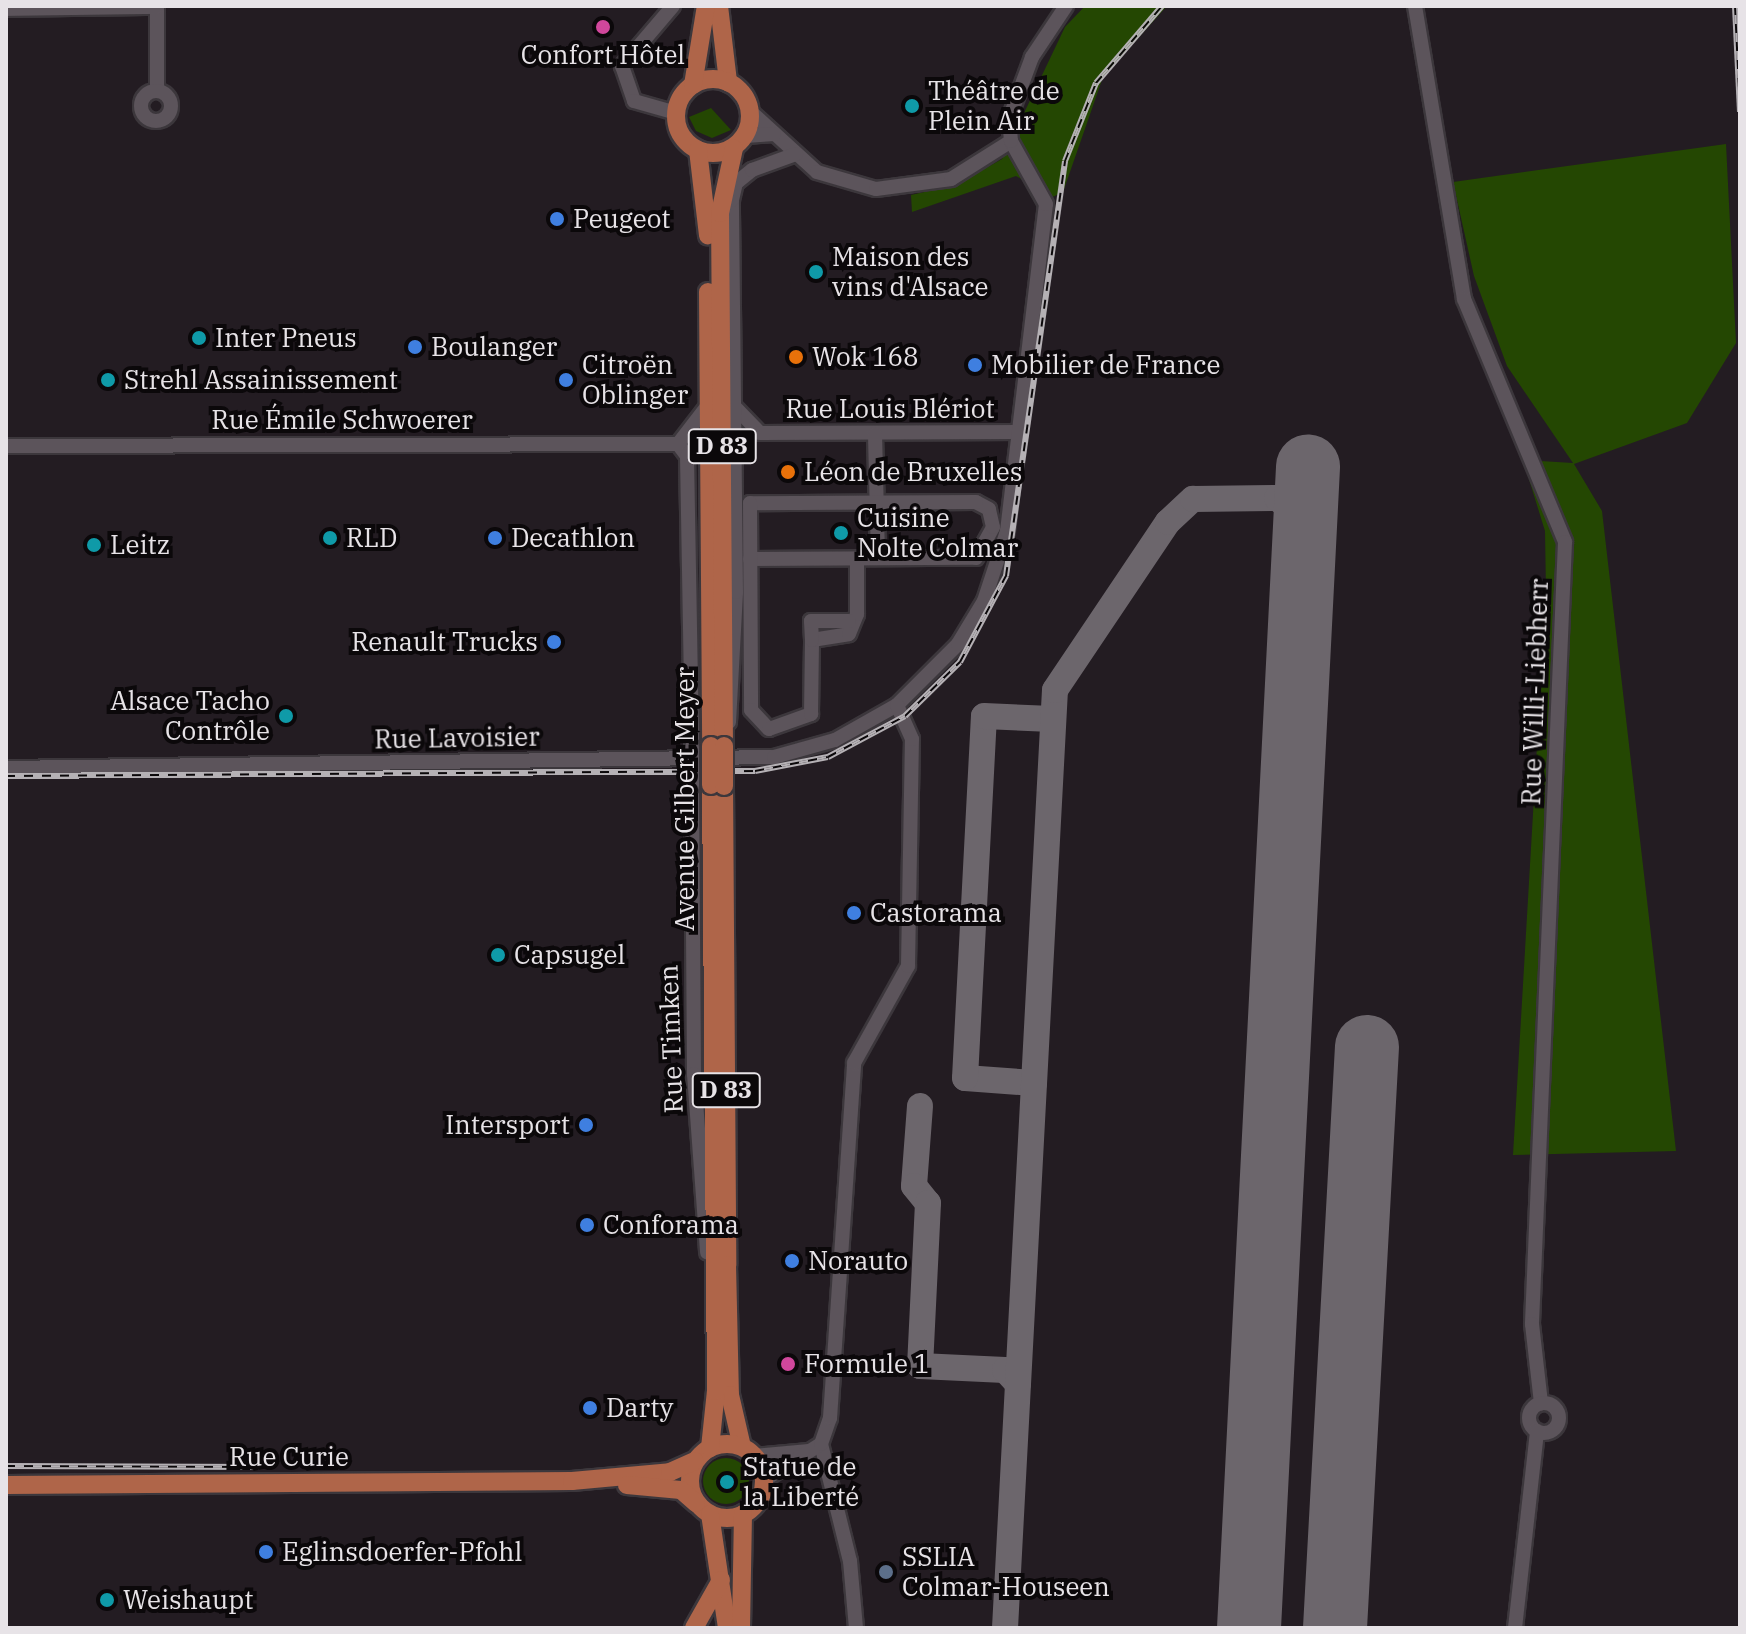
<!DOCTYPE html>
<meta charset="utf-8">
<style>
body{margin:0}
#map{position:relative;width:1746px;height:1634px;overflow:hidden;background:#231c22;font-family:"IBM Plex Serif",serif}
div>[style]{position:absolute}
.green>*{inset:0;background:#244702}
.round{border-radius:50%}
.taxiway>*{height:26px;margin:-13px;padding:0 13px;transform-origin:13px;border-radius:13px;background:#6c666c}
.runway>*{height:64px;margin:-32px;padding:0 32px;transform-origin:32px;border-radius:32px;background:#6c666c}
.roads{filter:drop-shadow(2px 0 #3c373c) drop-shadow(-2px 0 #3c373c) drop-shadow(0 2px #3c373c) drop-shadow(0 -2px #3c373c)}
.minor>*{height:14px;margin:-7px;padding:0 7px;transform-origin:7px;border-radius:7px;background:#5c545b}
.minor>.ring{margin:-7px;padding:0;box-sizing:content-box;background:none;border:14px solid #5c545b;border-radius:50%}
.major>*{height:18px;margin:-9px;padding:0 9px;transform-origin:9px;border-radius:9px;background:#af6549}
.major>.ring{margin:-9px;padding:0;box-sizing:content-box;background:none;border:18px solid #af6549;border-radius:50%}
.rail>*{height:6px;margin-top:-3px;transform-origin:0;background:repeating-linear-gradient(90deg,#0b080a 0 9px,#b5b1b5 0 18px);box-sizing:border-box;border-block:2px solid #b5b1b5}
.bridges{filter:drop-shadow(2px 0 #3c373c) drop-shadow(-2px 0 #3c373c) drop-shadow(0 2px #3c373c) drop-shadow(0 -2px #3c373c)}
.minor-bridge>*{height:14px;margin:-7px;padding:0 7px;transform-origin:7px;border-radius:7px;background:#5c545b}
.major-bridge>*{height:18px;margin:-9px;padding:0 9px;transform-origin:9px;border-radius:9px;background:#af6549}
.dots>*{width:22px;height:22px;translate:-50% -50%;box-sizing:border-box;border:4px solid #0b080a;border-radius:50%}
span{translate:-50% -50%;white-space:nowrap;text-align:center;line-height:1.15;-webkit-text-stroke:8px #0b080a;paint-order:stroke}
.shield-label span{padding:2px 6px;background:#0b080a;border:2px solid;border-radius:6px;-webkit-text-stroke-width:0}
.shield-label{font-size:24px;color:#e7e3e7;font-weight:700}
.poi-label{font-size:26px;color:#e7e3e7}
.left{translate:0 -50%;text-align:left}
.right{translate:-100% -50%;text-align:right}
.street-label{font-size:26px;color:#e7e3e7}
.frame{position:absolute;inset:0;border:8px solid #e7e3e7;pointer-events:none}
</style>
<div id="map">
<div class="green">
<i style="clip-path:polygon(1085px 6px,1167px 6px,1103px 77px,1063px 192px,1038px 204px,1032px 185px,1016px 176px,912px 212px,911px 195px,956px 185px,1002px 159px,1065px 27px)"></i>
<i style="clip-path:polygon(711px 108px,731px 130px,712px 138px,696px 131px,689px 117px)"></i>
<i style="clip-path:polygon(1726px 144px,1736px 343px,1687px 423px,1574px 464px,1602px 511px,1676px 1151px,1513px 1155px,1546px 592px,1545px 531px,1523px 460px,1573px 463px,1507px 366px,1474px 276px,1453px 182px)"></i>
<i class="round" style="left:703px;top:1458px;width:46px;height:46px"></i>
</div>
<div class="taxiway">
<i style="left:1034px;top:1083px;width:69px;rotate:-175.9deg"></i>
<i style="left:965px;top:1078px;width:362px;rotate:-87deg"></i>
<i style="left:984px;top:716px;width:68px;rotate:2.5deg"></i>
<i style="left:920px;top:1106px;width:80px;rotate:94.3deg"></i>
<i style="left:914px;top:1186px;width:22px;rotate:51deg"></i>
<i style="left:928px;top:1203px;width:163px;rotate:92.8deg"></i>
<i style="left:920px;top:1366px;width:85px;rotate:2.7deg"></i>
<i style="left:1005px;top:1370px;width:19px;rotate:47deg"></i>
<i style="left:1005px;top:1628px;width:939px;rotate:-86.95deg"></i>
<i style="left:1055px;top:690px;width:202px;rotate:-56.1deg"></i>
<i style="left:1168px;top:522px;width:34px;rotate:-43deg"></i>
<i style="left:1193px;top:499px;width:84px;rotate:-0.7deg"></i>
<i style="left:1277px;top:498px;width:26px;rotate:39deg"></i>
<i style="left:1297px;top:514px;width:28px;rotate:73deg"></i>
</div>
<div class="runway">
<i style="left:1249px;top:1628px;width:1163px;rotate:-87.09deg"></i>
<i style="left:1335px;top:1628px;width:582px;rotate:-86.85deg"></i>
</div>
<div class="roads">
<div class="minor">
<i style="left:157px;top:6px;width:85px;rotate:90deg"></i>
<i style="left:673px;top:6px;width:79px;rotate:130.4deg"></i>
<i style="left:622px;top:66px;width:37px;rotate:71deg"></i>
<i style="left:634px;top:101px;width:44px;rotate:15.9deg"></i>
<i style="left:1415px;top:6px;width:297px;rotate:80.5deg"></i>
<i style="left:1464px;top:299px;width:263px;rotate:67.4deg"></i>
<i style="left:1565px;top:542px;width:783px;rotate:92.42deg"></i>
<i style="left:1532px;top:1324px;width:80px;rotate:83.5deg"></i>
<i style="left:6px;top:9px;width:151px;rotate:-0.8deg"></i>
<i class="ring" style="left:141px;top:91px;width:16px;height:16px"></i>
<i style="left:751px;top:112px;width:89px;rotate:42.3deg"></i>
<i style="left:817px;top:172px;width:61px;rotate:16.1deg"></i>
<i style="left:876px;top:189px;width:76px;rotate:-7.6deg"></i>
<i style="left:951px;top:179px;width:71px;rotate:-32.3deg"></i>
<i style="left:746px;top:136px;width:28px;rotate:-4deg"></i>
<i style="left:733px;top:405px;width:39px;rotate:46deg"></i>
<i style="left:760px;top:433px;width:260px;rotate:-0.2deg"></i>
<i style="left:875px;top:434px;width:124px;rotate:88.6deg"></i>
<i style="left:678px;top:444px;width:15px;rotate:53deg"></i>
<i style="left:687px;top:456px;width:291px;rotate:89deg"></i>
<i style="left:678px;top:444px;width:49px;rotate:-52.4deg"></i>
<i style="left:6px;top:446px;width:672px;rotate:-0.17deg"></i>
<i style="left:750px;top:559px;width:226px;rotate:-0.3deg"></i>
<i style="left:976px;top:558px;width:35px;rotate:-61deg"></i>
<i style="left:993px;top:527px;width:18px;rotate:-103deg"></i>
<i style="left:989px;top:509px;width:15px;rotate:-152deg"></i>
<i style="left:976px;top:502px;width:226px;rotate:179.7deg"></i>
<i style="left:750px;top:503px;width:207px;rotate:89.7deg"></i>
<i style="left:751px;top:710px;width:26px;rotate:47deg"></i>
<i style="left:769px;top:729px;width:45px;rotate:-19.7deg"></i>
<i style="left:811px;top:714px;width:74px;rotate:-89.2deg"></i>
<i style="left:812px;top:640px;width:37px;rotate:-9deg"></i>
<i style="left:849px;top:634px;width:22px;rotate:-68deg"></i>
<i style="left:857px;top:614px;width:55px;rotate:-90deg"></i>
<i style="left:812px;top:640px;width:19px;rotate:-93deg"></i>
<i style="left:811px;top:621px;width:38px"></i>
<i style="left:729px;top:722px;width:130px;rotate:-86.9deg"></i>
<i style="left:736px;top:592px;width:392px;rotate:-90.6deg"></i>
<i style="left:732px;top:200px;width:17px;rotate:-77deg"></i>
<i style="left:736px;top:183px;width:21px;rotate:-39deg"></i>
<i style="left:752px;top:170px;width:47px;rotate:-20deg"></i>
<i style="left:6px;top:768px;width:768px;rotate:-0.82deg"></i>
<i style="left:774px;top:757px;width:63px;rotate:-15.6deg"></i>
<i style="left:835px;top:740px;width:71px;rotate:-29.4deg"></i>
<i style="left:897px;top:705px;width:86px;rotate:-45deg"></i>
<i style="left:958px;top:644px;width:50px;rotate:-58.8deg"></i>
<i style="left:984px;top:601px;width:74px;rotate:-71.8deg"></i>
<i style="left:1007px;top:531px;width:329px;rotate:-83.2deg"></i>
<i style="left:1046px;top:204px;width:72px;rotate:-119.1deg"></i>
<i style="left:1011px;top:141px;width:22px;rotate:-95deg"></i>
<i style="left:1009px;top:119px;width:66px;rotate:-69.6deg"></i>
<i style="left:1032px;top:57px;width:61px;rotate:-56.3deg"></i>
<i style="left:692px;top:786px;width:288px;rotate:89.6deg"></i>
<i style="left:694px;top:1074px;width:179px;rotate:85.8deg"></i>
<i class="ring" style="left:1529px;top:1403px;width:16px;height:16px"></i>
<i style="left:821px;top:1444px;width:121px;rotate:76.1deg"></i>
<i style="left:850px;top:1561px;width:67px;rotate:84.9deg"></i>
<i style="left:754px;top:1456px;width:55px;rotate:-5.2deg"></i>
<i style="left:764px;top:1480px;width:67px;rotate:-32.3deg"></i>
<i style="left:821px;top:1444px;width:28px;rotate:-71deg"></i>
<i style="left:830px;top:1418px;width:356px;rotate:-86.1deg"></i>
<i style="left:854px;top:1063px;width:111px;rotate:-60.9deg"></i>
<i style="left:908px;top:966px;width:227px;rotate:-89deg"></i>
<i style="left:912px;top:739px;width:37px;rotate:-114deg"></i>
<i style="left:1515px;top:1628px;width:198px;rotate:-83.6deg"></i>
</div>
<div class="major">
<i style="left:719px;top:6px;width:77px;rotate:83.2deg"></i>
<i class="ring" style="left:676px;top:79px;width:56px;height:56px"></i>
<i style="left:693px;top:85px;width:80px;rotate:-80.7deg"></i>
<i style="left:698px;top:150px;width:86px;rotate:83.3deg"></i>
<i style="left:708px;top:292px;width:454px;rotate:89.6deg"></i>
<i style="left:724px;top:746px;width:533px;rotate:-90.43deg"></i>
<i style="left:720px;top:213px;width:66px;rotate:-77.8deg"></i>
<i style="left:724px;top:786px;width:479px;rotate:89.6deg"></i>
<i style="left:727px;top:1265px;width:130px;rotate:88.7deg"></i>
<i style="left:730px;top:1395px;width:53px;rotate:77deg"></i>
<i class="ring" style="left:690px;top:1444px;width:56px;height:56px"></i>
<i style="left:710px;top:1448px;width:57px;rotate:-84deg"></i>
<i style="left:716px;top:1391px;width:606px;rotate:-90.47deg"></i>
<i style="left:6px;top:1485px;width:566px;rotate:-0.4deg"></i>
<i style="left:572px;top:1481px;width:98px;rotate:-5.2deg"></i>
<i style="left:670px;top:1472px;width:27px;rotate:-24deg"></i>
<i style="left:627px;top:1485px;width:54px;rotate:5.3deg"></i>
<i style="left:681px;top:1490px;width:20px;rotate:41deg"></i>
<i style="left:710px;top:1514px;width:115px;rotate:81.5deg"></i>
<i style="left:694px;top:1628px;width:55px;rotate:-60.6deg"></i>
<i style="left:741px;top:1628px;width:114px;rotate:-89deg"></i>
</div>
</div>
<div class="rail">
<i style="left:1735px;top:6px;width:106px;rotate:87.3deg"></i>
<i style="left:6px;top:776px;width:749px;rotate:-0.38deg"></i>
<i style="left:755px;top:771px;width:74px;rotate:-10.9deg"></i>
<i style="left:828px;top:757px;width:87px;rotate:-28deg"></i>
<i style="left:905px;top:716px;width:77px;rotate:-44.5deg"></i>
<i style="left:960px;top:662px;width:98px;rotate:-61.9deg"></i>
<i style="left:1006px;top:576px;width:419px;rotate:-81.9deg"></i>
<i style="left:1065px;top:161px;width:84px;rotate:-68.3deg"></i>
<i style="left:1096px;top:83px;width:101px;rotate:-49.4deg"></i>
<i style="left:6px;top:1466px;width:253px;rotate:0.2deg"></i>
</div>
<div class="bridges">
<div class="minor-bridge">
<i style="left:692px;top:747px;width:39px;rotate:90deg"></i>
</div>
<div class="major-bridge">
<i style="left:711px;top:746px;width:39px;rotate:90deg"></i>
<i style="left:724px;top:786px;width:40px;rotate:-90deg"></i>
</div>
</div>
<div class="dots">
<i style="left:603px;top:27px;background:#d1479c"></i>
<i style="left:912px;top:106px;background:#0f9aa8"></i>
<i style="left:557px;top:219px;background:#3f7fe0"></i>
<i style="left:816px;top:272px;background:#0f9aa8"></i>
<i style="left:199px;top:338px;background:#0f9aa8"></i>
<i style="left:415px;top:347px;background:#3f7fe0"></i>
<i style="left:796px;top:357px;background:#e8710a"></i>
<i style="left:975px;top:365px;background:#3f7fe0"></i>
<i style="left:108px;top:380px;background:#0f9aa8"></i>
<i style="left:566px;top:380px;background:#3f7fe0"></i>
<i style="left:788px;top:472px;background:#e8710a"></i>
<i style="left:841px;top:533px;background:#0f9aa8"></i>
<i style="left:330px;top:538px;background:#0f9aa8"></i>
<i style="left:495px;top:538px;background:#3f7fe0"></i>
<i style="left:94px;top:545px;background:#0f9aa8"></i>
<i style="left:554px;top:642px;background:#3f7fe0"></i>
<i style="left:286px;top:716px;background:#0f9aa8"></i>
<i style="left:854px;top:913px;background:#3f7fe0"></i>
<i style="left:498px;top:955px;background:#0f9aa8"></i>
<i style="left:586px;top:1125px;background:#3f7fe0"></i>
<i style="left:587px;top:1225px;background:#3f7fe0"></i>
<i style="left:792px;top:1261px;background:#3f7fe0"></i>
<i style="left:788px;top:1364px;background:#d1479c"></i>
<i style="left:590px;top:1408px;background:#3f7fe0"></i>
<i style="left:727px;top:1482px;background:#0f9aa8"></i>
<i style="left:266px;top:1552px;background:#3f7fe0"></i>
<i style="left:886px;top:1572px;background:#5c6f8a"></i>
<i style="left:107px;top:1600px;background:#0f9aa8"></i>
</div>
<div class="shield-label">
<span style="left:722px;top:446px">D 83</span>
<span style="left:726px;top:1090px">D 83</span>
</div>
<div class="poi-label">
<span style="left:603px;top:55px">Confort Hôtel</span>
<span class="left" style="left:928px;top:106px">Théâtre de<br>Plein Air</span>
<span class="left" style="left:573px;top:219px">Peugeot</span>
<span class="left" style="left:832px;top:272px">Maison des<br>vins d'Alsace</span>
<span class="left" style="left:215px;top:338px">Inter Pneus</span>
<span class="left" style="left:431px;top:347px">Boulanger</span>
<span class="left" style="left:812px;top:357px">Wok 168</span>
<span class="left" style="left:582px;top:380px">Citroën<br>Oblinger</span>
<span class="left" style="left:991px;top:365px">Mobilier de France</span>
<span class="left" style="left:124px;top:380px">Strehl Assainissement</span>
<span class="left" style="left:804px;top:472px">Léon de Bruxelles</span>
<span class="left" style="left:857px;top:533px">Cuisine<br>Nolte Colmar</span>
<span class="left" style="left:346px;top:538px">RLD</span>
<span class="left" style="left:511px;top:538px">Decathlon</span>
<span class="left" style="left:110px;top:545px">Leitz</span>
<span class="right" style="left:538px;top:642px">Renault Trucks</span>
<span class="right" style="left:270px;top:716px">Alsace Tacho<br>Contrôle</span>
<span class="left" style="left:870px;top:913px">Castorama</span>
<span class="left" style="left:514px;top:955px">Capsugel</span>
<span class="right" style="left:570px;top:1125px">Intersport</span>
<span class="left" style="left:603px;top:1225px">Conforama</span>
<span class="left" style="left:808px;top:1261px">Norauto</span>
<span class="left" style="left:804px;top:1364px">Formule 1</span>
<span class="left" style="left:606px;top:1408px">Darty</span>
<span class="left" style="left:743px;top:1482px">Statue de<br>la Liberté</span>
<span class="left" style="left:282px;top:1552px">Eglinsdoerfer-Pfohl</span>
<span class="left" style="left:902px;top:1572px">SSLIA<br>Colmar-Houseen</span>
<span class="left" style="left:123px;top:1600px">Weishaupt</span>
</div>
<div class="street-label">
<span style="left:890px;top:409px">Rue Louis Blériot</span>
<span style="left:342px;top:420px">Rue Émile Schwoerer</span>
<span style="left:1535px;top:692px;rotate:-88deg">Rue Willi-Liebherr</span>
<span style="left:457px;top:738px;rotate:-1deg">Rue Lavoisier</span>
<span style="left:685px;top:799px;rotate:-90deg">Avenue Gilbert Meyer</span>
<span style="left:671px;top:1039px;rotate:-92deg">Rue Timken</span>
<span style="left:289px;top:1457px">Rue Curie</span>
</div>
<div class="frame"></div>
</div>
